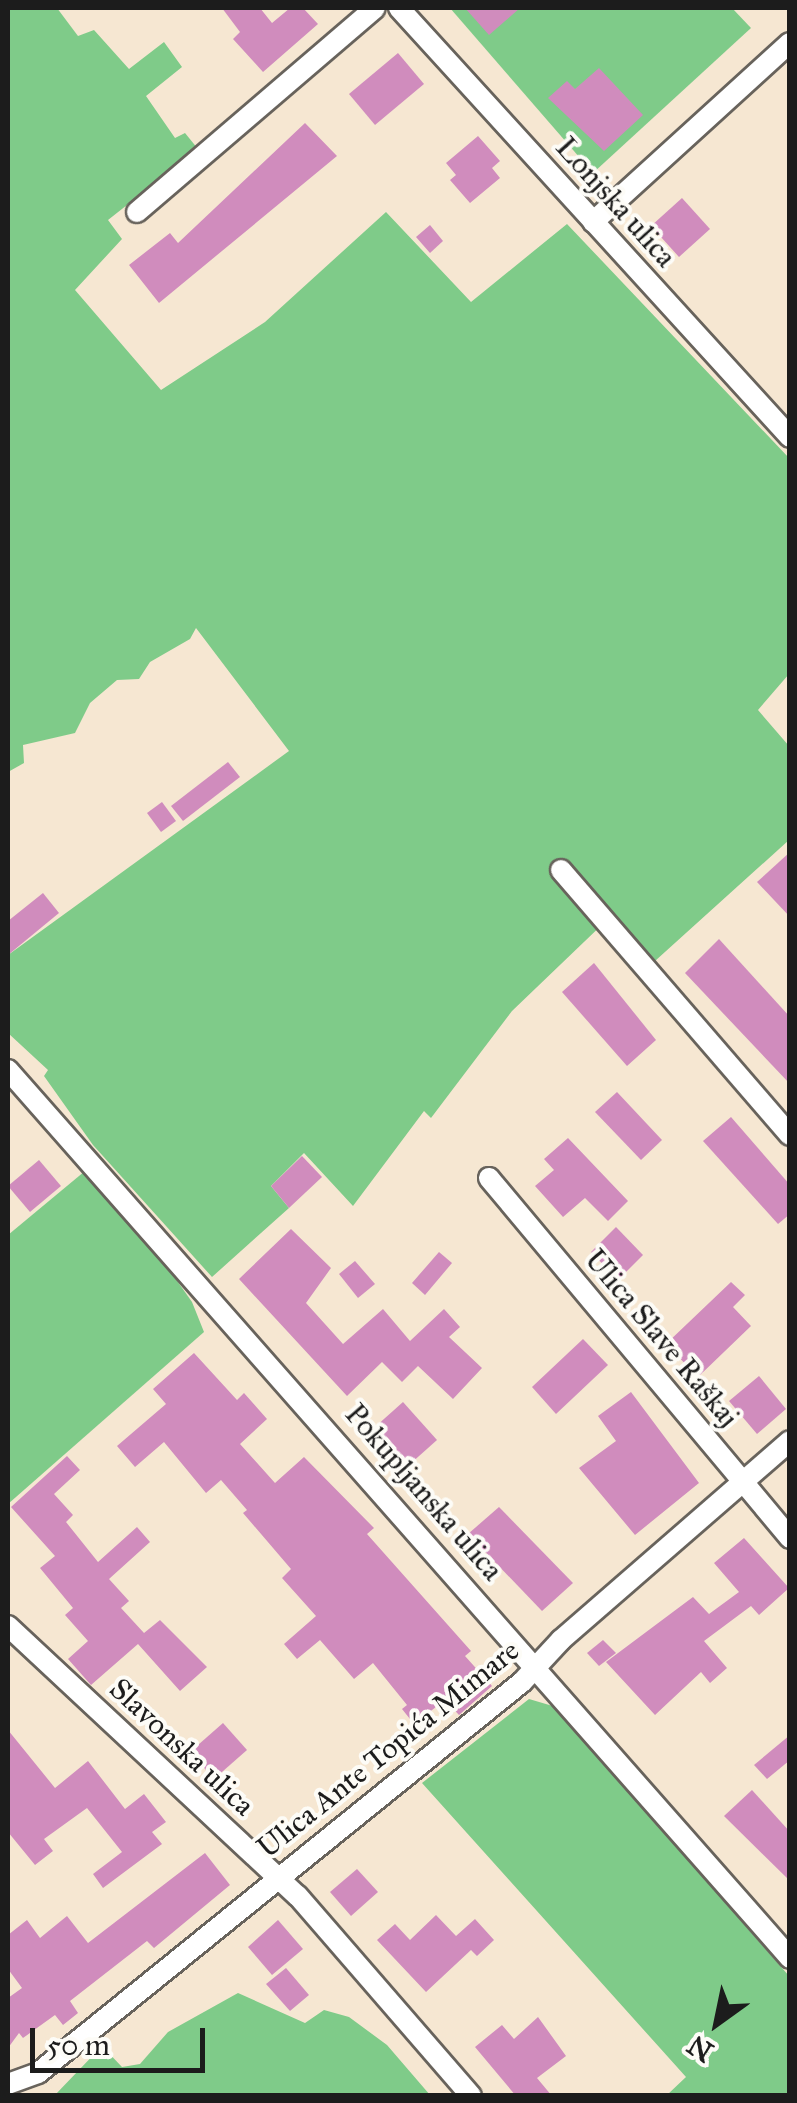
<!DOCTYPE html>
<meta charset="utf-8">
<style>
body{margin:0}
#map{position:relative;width:797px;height:2103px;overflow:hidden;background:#f6e7d2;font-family:"IM FELL Great Primer",serif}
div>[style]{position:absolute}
.green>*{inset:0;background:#7fcb89}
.building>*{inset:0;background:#d08cbd}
.roads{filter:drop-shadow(2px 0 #68635c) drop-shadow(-2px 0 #68635c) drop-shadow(0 2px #68635c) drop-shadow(0 -2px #68635c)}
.minor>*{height:20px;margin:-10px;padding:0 10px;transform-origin:10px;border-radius:10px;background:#fff}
span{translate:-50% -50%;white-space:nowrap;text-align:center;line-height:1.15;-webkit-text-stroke:8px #fdfcf7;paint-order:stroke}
.street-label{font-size:30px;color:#1c1c1c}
.frame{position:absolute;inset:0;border:10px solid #1c1c1c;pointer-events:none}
.north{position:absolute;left:667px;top:1973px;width:100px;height:100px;-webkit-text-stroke:8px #fdfcf7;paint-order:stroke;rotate:213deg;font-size:28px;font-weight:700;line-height:40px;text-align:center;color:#1c1c1c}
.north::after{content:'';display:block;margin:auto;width:35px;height:45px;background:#1c1c1c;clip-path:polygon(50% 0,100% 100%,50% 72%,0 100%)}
.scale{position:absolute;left:30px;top:2028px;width:175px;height:45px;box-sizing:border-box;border:5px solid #1c1c1c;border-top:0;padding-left:12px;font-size:30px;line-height:35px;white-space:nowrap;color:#1c1c1c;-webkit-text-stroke:8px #fdfcf7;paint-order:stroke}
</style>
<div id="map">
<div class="green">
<i style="clip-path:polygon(8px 8px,57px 8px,78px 36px,94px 30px,129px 69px,164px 42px,182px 67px,146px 96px,175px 138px,185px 133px,198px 149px,108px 220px,122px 239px,75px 290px,161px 390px,265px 322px,386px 212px,471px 302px,567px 224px,789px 458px,789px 674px,758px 710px,789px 746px,789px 840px,655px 961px,609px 918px,512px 1011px,431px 1118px,424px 1111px,353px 1206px,304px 1153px,271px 1186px,289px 1208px,212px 1277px,93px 1145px,44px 1076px,48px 1070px,8px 1033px,8px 955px,289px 751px,196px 628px,190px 639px,150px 662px,139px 679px,117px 680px,90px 703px,75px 733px,23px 745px,24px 763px,8px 772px)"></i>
<i style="clip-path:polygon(450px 8px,732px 8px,751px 28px,593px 173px)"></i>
<i style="clip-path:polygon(85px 1171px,154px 1248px,192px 1302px,204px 1332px,8px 1504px,8px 1235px)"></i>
<i style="clip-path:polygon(529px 1699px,556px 1707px,789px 1976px,789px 2095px,667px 2095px,686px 2077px,422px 1783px)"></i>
<i style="clip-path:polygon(238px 1993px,305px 2023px,324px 2010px,349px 2017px,387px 2045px,430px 2095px,55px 2095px,102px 2046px,122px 2067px,140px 2064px,168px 2032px)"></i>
</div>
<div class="building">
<i style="clip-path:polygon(222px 8px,260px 8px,272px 23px,290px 8px,303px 8px,318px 24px,263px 72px,233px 39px,240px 32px)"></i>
<i style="clip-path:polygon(465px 8px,520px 8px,489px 35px)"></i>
<i style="clip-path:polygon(398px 53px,424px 84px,375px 125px,349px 94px)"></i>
<i style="clip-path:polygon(599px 68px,643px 115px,604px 151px,548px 98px,567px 81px,575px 89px)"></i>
<i style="clip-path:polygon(305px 123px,337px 156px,159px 303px,129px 265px,170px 233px,178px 243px)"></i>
<i style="clip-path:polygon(478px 136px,500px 161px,492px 168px,500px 178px,470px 203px,450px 180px,456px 175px,446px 163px)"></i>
<i style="clip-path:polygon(682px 198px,710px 229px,679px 257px,651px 226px)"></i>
<i style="clip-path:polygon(430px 225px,443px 241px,430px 253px,416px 237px)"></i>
<i style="clip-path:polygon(228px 762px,240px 777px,183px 821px,171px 806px)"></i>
<i style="clip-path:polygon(162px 802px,176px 821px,161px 832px,147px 813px)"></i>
<i style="clip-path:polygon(790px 852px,790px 917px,757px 882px)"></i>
<i style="clip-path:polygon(43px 893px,59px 913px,8px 955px,8px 921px)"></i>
<i style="clip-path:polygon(719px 939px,790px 1017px,790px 1084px,685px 973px)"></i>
<i style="clip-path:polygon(594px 963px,656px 1040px,627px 1066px,562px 992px)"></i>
<i style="clip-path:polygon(617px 1092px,662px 1140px,641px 1160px,595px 1112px)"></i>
<i style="clip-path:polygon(731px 1117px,790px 1185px,790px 1214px,778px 1224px,703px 1141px)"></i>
<i style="clip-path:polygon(568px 1138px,628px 1201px,608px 1221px,585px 1198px,563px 1217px,535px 1186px,554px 1170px,544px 1159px)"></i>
<i style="clip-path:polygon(302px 1156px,322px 1177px,289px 1208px,271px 1186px)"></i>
<i style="clip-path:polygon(39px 1160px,61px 1186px,30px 1212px,8px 1186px)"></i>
<i style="clip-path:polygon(616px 1227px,643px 1255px,618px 1280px,591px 1252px)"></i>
<i style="clip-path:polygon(291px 1229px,331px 1268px,306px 1303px,343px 1344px,383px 1309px,410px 1341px,444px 1309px,460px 1327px,449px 1337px,482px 1368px,453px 1399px,418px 1366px,402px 1382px,382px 1362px,347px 1396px,239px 1279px)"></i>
<i style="clip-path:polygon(439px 1252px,452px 1263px,425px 1295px,412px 1283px)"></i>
<i style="clip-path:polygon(355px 1261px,375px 1284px,358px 1298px,339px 1274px)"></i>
<i style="clip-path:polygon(731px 1282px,745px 1295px,733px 1307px,751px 1326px,698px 1377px,666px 1344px)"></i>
<i style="clip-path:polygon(583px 1339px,608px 1365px,556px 1414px,532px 1387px)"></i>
<i style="clip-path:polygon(194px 1353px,237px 1400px,244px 1393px,267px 1419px,240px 1444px,275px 1483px,304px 1457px,374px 1528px,367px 1534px,471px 1651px,465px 1656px,492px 1686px,459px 1715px,445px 1700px,414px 1724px,402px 1709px,407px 1705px,373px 1663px,354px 1679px,320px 1640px,297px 1659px,284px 1644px,316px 1616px,282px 1578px,291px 1569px,243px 1513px,247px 1510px,221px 1480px,206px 1493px,164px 1442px,135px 1467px,117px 1446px,166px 1404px,153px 1389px)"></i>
<i style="clip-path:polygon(759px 1376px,786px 1409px,757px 1434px,729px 1401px)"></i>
<i style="clip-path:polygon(631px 1392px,699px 1483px,635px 1535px,579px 1468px,616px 1441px,598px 1416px)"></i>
<i style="clip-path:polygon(403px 1402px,437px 1440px,409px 1465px,375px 1427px)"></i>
<i style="clip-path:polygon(67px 1456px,80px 1470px,54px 1494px,73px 1515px,66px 1522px,98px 1562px,137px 1527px,150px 1542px,109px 1579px,129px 1601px,121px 1608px,144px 1633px,160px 1620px,207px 1667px,180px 1691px,138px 1644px,91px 1685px,68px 1659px,88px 1641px,65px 1615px,73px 1608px,40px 1568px,55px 1556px,11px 1507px)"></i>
<i style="clip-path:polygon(499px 1507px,573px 1583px,542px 1611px,468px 1534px)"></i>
<i style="clip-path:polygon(744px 1538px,789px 1588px,759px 1615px,751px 1606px,704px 1641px,727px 1668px,710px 1683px,701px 1672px,655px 1715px,606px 1662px,693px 1597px,709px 1614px,739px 1592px,714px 1563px)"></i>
<i style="clip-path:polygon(603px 1640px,616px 1653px,599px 1666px,587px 1653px)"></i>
<i style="clip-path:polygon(223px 1723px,247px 1750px,214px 1779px,190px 1752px)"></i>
<i style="clip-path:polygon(8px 1730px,55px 1788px,88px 1761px,125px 1809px,144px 1794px,166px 1822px,152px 1832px,162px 1844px,103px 1888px,93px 1874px,122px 1852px,87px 1808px,44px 1839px,53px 1851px,35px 1865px,8px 1832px)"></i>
<i style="clip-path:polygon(790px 1735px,790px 1760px,767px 1779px,754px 1765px)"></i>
<i style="clip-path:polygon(752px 1790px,790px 1832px,790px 1881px,724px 1816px)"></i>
<i style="clip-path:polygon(205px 1853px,230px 1885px,154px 1948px,147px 1941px,70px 2001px,78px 2013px,63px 2025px,55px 2015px,23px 2038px,19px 2033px,8px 2048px,8px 1998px,22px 1988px,8px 1969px,8px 1935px,27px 1920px,40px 1938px,67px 1916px,88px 1943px)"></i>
<i style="clip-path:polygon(357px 1869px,378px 1892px,351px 1916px,330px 1892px)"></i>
<i style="clip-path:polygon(436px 1915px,456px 1936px,475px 1919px,494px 1940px,477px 1956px,471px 1950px,426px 1992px,377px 1940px,395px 1924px,410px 1940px)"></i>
<i style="clip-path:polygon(278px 1920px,303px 1949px,272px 1975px,248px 1947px)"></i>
<i style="clip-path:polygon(286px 1968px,309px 1995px,290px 2011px,266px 1984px)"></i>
<i style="clip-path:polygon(538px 2017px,566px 2056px,537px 2078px,552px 2096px,516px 2096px,475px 2047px,502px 2025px,514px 2039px)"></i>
</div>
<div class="roads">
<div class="minor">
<i style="left:399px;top:8px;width:580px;rotate:47.65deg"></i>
<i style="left:137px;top:212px;width:313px;rotate:-40.6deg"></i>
<i style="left:593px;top:222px;width:266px;rotate:-42.3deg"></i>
<i style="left:561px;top:870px;width:350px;rotate:49.2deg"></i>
<i style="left:8px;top:1070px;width:1183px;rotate:48.63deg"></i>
<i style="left:489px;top:1178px;width:469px;rotate:50.1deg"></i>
<i style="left:8px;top:1626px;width:396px;rotate:43deg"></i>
<i style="left:298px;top:1896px;width:264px;rotate:49.1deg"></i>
<i style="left:8px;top:2084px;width:32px;rotate:-20deg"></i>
<i style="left:38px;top:2073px;width:622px;rotate:-38.93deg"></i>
<i style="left:522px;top:1682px;width:57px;rotate:-47.1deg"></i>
<i style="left:561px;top:1640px;width:303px;rotate:-41deg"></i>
</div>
</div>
<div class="street-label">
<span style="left:616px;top:202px;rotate:48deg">Lonjska ulica</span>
<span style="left:662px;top:1338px;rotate:50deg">Ulica Slave Raškaj</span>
<span style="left:424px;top:1492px;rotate:49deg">Pokupljanska ulica</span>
<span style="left:182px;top:1747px;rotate:43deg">Slavonska ulica</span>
<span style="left:388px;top:1749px;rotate:-39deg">Ulica Ante Topića Mimare</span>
</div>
<div class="frame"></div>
<div class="north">N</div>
<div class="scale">50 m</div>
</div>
